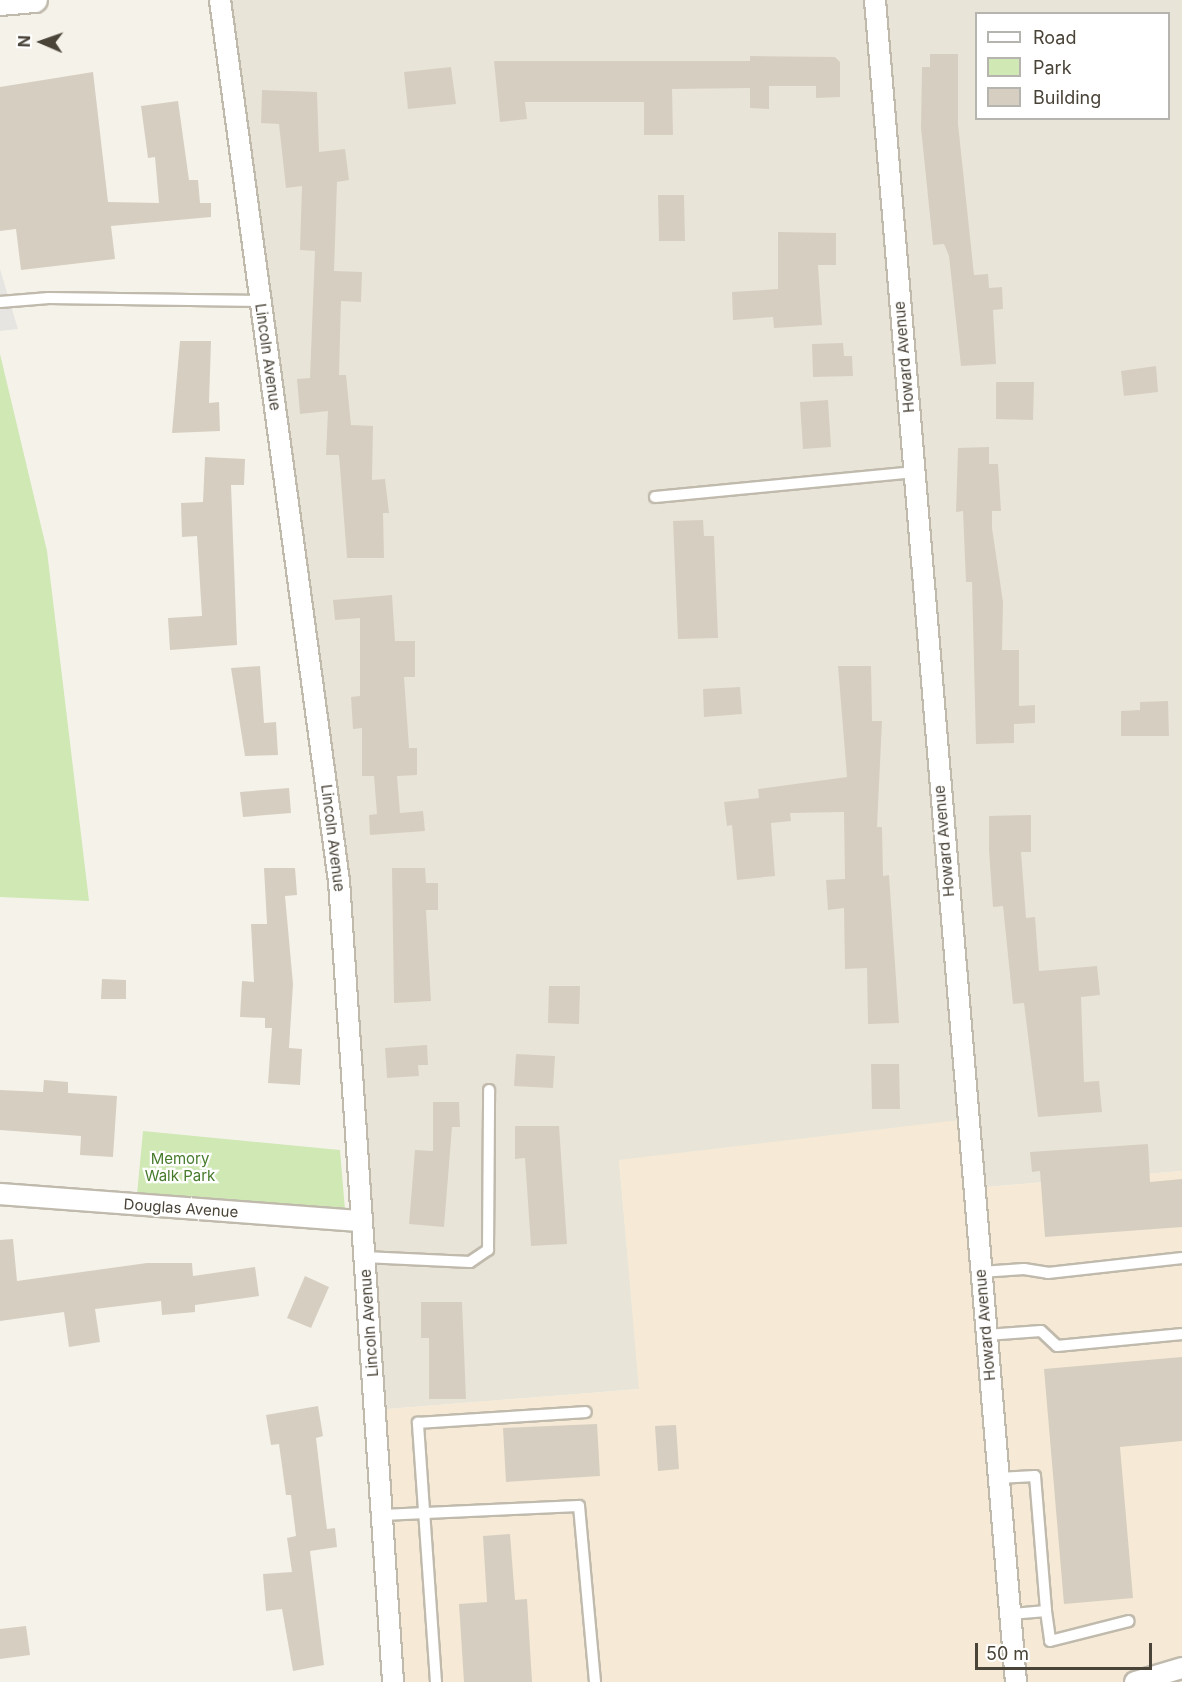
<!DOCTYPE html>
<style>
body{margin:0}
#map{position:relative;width:1182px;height:1682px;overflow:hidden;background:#f5f2ea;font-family:Inter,sans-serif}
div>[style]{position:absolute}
.residential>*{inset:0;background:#e9e4d8}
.commercial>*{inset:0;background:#f6ead6}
.green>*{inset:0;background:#cfe8b4}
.parking>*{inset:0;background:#e7e5e2}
.building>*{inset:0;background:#d6cec0}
.roads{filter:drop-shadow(2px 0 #c0baad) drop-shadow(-2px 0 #c0baad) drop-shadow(0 2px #c0baad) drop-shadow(0 -2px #c0baad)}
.service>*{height:10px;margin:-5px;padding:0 5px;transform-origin:5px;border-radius:5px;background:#fff}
.minor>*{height:20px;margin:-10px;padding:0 10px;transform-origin:10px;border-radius:10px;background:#fff}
.tertiary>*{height:24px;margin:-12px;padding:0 12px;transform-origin:12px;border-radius:12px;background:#fff}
span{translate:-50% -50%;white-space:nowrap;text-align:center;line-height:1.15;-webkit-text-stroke:4.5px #fff;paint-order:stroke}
.street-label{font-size:15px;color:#494338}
.park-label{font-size:15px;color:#467b2b}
.legend{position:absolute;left:975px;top:12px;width:195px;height:108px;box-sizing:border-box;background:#fff;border:2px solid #b6b4af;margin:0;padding:8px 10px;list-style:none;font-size:18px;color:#494338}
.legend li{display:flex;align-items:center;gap:12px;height:30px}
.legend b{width:30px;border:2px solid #b6b4af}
.north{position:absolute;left:12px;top:12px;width:60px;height:60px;-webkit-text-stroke:4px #fff;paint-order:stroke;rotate:272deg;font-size:16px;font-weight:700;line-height:24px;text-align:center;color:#494338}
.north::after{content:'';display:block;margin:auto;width:21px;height:27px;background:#494338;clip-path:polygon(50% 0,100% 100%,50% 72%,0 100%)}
.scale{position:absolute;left:975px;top:1643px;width:177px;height:27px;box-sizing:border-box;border:3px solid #494338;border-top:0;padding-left:8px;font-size:18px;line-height:21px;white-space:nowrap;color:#494338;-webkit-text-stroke:4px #fff;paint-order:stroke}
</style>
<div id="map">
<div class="residential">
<i style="clip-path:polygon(evenodd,220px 0,1182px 0,1182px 1171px,973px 1188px,619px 1160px,640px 1389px,375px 1410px,339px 881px,220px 0,976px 14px,1168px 14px,1168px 118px,976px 118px,976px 14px)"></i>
</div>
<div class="commercial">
<i style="clip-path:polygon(968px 1119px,974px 1188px,1182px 1171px,1182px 1682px,393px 1682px,375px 1410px,639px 1389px,619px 1160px)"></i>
</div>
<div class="green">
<i style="clip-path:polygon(0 354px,47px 551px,89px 901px,0 897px)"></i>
<i style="clip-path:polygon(143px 1131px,340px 1150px,345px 1210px,137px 1195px)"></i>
</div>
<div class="parking">
<i style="clip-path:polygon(0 269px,18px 329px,0 331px)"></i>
</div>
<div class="building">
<i style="clip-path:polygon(930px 54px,958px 54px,958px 124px,974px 275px,988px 274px,989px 288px,1002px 287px,1003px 309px,993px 310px,996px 364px,961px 366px,949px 256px,944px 244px,933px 245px,921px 128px,922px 67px,930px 67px)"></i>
<i style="clip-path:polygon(750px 56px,835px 57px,840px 62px,840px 97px,816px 98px,816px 86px,769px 86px,769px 109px,750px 108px,750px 88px,672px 89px,673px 135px,644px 135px,644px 102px,525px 102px,527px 119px,500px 122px,494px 61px,750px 61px)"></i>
<i style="clip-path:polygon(451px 67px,456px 104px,408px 109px,404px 72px)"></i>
<i style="clip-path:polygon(93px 72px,108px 202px,159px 203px,155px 157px,148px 158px,141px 106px,178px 101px,189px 180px,198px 180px,200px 203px,211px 203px,211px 217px,111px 226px,115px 259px,21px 270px,16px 229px,0 231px,0 87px)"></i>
<i style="clip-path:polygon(262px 90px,317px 92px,319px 152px,345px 149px,349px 180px,337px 182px,334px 271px,362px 272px,361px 302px,341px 301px,339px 375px,346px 375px,351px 425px,373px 426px,372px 480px,385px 479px,389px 513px,383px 513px,384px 558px,347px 558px,339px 455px,326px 455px,328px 411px,300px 414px,297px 379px,310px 378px,315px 251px,300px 250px,302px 186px,286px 188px,279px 124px,261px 123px)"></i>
<i style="clip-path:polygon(658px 195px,684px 195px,685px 241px,659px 241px)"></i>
<i style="clip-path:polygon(778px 232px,836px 233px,836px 265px,818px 265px,822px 325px,774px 328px,773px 317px,733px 320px,732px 292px,778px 289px)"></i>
<i style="clip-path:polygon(180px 341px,211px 341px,209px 403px,219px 402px,220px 431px,172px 433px)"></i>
<i style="clip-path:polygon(843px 343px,844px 356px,852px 356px,853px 376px,813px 377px,812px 344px)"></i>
<i style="clip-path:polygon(1156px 366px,1158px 392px,1124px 396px,1121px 371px)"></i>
<i style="clip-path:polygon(996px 382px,1034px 382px,1033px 420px,996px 419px)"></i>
<i style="clip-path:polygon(828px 400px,831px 447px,803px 449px,800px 402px)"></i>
<i style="clip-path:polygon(989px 447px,989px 464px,998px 464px,1001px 511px,992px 511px,992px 528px,1003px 602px,1002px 650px,1019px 650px,1019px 706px,1035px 705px,1035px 723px,1014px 724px,1014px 743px,976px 744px,972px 582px,966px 582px,963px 511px,956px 512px,958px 448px)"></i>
<i style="clip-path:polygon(205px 457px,245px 459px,244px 485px,231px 485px,237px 645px,170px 650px,168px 618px,202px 616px,197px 536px,182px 537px,181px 503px,203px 502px)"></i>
<i style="clip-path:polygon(703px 520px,704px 536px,714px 536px,718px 638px,678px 639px,673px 521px)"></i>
<i style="clip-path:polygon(392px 595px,395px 641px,415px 641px,415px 677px,404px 677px,409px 748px,417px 748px,417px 775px,397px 776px,400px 813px,423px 811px,425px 831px,370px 835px,369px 815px,377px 814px,374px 776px,362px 776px,362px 728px,353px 729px,351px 697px,360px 696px,360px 618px,335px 620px,333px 600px)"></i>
<i style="clip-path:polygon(260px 666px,264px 723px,276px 722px,278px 755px,245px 756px,231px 668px)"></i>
<i style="clip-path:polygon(838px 666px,871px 666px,872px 721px,882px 721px,877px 827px,882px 827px,883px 876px,889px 875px,899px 1023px,868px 1024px,867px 968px,845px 969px,844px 908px,828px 910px,826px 880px,845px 879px,844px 812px,790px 813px,791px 821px,771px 823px,775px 876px,737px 880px,732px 825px,727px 826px,724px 802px,759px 798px,758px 789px,847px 777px)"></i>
<i style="clip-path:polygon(740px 687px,742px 714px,704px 717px,703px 689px)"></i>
<i style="clip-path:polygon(1168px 701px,1169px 736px,1121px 736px,1121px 711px,1140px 710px,1140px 702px)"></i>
<i style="clip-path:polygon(289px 788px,291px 813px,243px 817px,240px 792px)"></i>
<i style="clip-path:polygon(1031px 815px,1031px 852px,1021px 852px,1026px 918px,1035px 917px,1039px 971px,1097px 966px,1100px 995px,1081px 997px,1084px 1082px,1099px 1081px,1102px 1112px,1038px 1117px,1024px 1003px,1013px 1004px,1003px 906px,993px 907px,989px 850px,989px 816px)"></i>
<i style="clip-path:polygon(264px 868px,295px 868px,297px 895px,285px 896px,293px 984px,289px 1048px,302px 1049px,300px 1085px,268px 1083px,272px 1028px,265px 1028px,265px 1018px,240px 1017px,242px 981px,254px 982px,251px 924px,267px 924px)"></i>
<i style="clip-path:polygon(392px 868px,425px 868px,426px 883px,438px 883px,438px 910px,426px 910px,431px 1001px,394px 1003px)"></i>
<i style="clip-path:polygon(102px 979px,126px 980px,126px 999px,101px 999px)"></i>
<i style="clip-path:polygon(549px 986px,580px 986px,579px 1024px,548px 1023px)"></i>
<i style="clip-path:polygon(427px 1045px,428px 1065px,418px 1065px,419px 1076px,387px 1078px,385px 1048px)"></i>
<i style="clip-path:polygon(516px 1054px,555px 1056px,553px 1088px,514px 1086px)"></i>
<i style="clip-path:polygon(871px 1064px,899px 1064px,900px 1109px,872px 1109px)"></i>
<i style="clip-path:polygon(44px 1080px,68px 1082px,68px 1093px,117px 1096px,113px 1157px,80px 1155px,81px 1136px,0 1130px,0 1090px,43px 1092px)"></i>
<i style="clip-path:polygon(433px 1102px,459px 1102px,460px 1127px,452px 1127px,444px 1227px,409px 1224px,415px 1150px,433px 1151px)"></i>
<i style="clip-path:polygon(515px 1126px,559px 1126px,567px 1244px,531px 1246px,525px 1158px,515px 1159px)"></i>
<i style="clip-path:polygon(1148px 1144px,1150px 1182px,1182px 1179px,1182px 1227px,1045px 1237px,1040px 1171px,1032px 1172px,1030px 1152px)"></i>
<i style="clip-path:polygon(13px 1239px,17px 1281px,147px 1263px,192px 1263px,193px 1276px,255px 1267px,259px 1296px,195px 1305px,195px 1312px,162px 1315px,161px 1301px,95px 1309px,100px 1342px,69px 1347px,64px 1312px,0 1321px,0 1240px)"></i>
<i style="clip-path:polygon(305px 1276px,329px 1287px,311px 1328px,287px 1318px)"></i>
<i style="clip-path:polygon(421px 1302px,462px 1302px,466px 1399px,429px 1399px,429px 1338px,421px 1338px)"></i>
<i style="clip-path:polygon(1182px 1357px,1182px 1441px,1120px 1447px,1133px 1598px,1064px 1604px,1044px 1369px)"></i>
<i style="clip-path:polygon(318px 1406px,323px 1436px,316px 1438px,325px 1514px,327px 1529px,335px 1528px,337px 1547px,310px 1551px,324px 1665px,293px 1671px,282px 1609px,266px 1611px,263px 1574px,292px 1572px,287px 1538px,296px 1536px,291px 1495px,286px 1495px,279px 1444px,271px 1445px,266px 1415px)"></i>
<i style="clip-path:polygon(597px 1424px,600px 1476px,506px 1482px,503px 1428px)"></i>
<i style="clip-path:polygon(676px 1425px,679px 1469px,658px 1471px,655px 1426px)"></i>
<i style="clip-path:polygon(510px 1534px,515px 1600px,527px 1599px,532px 1682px,464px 1682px,459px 1604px,487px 1602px,483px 1536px)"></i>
<i style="clip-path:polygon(26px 1626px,30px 1655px,0 1659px,0 1629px)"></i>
</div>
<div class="roads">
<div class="service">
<i style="left:0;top:302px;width:49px;rotate:-4.7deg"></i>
<i style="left:49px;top:298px;width:212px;rotate:0.8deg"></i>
<i style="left:655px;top:497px;width:259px;rotate:-5.5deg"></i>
<i style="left:364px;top:1257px;width:106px;rotate:2.7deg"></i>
<i style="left:470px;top:1262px;width:22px;rotate:-34deg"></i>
<i style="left:488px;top:1250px;width:160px;rotate:-89.6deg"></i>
<i style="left:981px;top:1272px;width:43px;rotate:-4deg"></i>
<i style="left:1024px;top:1269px;width:24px;rotate:9deg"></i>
<i style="left:1048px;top:1273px;width:135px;rotate:-6.4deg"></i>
<i style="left:986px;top:1335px;width:55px;rotate:-4.2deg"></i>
<i style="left:1041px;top:1331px;width:22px;rotate:43deg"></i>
<i style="left:1057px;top:1346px;width:126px;rotate:-5.5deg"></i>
<i style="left:998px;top:1478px;width:37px;rotate:-3deg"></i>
<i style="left:1035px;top:1476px;width:135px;rotate:85.3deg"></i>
<i style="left:1046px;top:1611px;width:36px;rotate:175deg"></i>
<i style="left:382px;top:1515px;width:197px;rotate:-2.6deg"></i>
<i style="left:579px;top:1506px;width:177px;rotate:84.8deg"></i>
<i style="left:1046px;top:1611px;width:30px;rotate:82deg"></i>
<i style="left:1050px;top:1641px;width:81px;rotate:-14.2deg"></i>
<i style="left:436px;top:1682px;width:260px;rotate:-94deg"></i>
<i style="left:418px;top:1423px;width:168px;rotate:-3.7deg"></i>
</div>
<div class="minor">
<i style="left:220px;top:0;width:889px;rotate:82.31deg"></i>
<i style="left:339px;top:881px;width:803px;rotate:86.14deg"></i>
<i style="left:875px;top:0;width:1688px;rotate:85.21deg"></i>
<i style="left:0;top:1194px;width:363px;rotate:4.3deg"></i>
<i style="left:1135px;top:1682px;width:49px;rotate:-16.6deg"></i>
</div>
<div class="tertiary">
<i style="left:0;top:3px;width:35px;rotate:-5deg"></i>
</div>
</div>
<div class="street-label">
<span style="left:268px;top:357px;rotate:82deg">Lincoln Avenue</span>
<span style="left:904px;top:357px;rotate:-95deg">Howard Avenue</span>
<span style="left:333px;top:838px;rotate:83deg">Lincoln Avenue</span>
<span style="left:944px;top:841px;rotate:-95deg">Howard Avenue</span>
<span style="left:181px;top:1208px;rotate:4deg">Douglas Avenue</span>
<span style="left:369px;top:1323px;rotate:-94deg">Lincoln Avenue</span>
<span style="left:985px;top:1325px;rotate:-95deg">Howard Avenue</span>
</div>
<div class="park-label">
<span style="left:180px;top:1167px">Memory<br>Walk Park</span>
</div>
<ul class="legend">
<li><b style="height:8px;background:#fff"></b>Road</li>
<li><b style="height:16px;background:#cfe8b4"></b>Park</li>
<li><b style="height:16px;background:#d6cec0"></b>Building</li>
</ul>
<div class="north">N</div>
<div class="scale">50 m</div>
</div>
